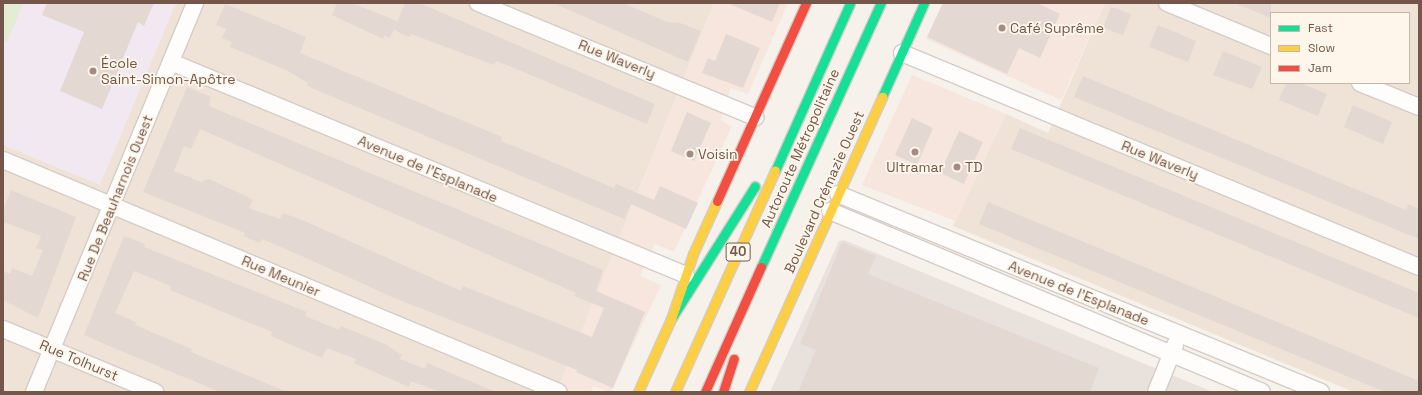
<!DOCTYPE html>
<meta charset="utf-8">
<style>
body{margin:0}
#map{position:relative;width:1422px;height:395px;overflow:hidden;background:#f6f1ea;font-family:"Space Grotesk",sans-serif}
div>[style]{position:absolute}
.residential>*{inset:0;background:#efe3d7}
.commercial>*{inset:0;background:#f6e6dd}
.industrial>*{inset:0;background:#e9e1db}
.education>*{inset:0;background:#f2e8f2}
.green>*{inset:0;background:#e3edd5}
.building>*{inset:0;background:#e3d9d2}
.roads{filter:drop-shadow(1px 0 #d4ccc7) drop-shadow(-1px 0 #d4ccc7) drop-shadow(0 1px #d4ccc7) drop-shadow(0 -1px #d4ccc7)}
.street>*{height:16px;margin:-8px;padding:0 8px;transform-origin:8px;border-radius:8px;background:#fefdfc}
.fast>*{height:9px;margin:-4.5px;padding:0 4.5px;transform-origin:4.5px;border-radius:4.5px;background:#16e098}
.slow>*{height:9px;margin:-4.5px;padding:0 4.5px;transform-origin:4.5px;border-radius:4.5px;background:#ffcf43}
.jam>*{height:9px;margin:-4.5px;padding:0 4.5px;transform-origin:4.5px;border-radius:4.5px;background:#f24e42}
.dots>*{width:11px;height:11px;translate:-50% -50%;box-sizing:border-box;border:2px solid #fff6eb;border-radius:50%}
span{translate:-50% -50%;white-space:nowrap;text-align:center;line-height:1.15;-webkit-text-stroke:3.5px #fff6eb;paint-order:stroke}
.shield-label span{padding:1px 3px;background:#fff6eb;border:1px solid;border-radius:3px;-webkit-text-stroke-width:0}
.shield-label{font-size:13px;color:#74574a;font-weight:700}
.poi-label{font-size:14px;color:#74574a}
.left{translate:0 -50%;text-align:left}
.street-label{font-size:14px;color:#74574a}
.frame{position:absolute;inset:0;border:4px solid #74574a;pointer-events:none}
.legend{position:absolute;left:1270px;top:12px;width:140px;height:72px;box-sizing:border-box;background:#fff6eb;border:1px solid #c7b6ab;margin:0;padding:5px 7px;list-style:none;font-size:12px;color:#74574a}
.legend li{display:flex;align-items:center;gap:8px;height:20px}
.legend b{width:20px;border:1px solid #c7b6ab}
</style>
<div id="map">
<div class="residential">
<i style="clip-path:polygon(3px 3px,714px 3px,557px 392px,3px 392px)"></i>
<i style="clip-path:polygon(evenodd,1105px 3px,1419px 3px,1419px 392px,1354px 392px,953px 226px,1006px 114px,1048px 133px,1105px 3px,1271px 13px,1409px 13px,1409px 83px,1271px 83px,1271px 13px)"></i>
</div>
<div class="commercial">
<i style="clip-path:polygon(714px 3px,788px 3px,748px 94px,731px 88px,720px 120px,732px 126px,674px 252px,655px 244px,640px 276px,661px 285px,611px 392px,593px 386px,591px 392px,557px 392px)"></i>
<i style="clip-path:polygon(943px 3px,1105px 3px,1061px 100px,926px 39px)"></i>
<i style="clip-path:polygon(912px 75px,1006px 114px,955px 221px,862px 185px)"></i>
</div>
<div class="industrial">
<i style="clip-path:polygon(844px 240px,1213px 392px,770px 392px,839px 241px)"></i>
</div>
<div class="education">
<i style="clip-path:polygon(23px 3px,176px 3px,100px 185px,3px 145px,3px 41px,7px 42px)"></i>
</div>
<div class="green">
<i style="clip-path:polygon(3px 3px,23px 3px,7px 43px,3px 41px)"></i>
</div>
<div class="building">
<i style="clip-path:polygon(47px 3px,154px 3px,144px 26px,138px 22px,102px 109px,60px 91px,84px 32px,42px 15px)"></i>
<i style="clip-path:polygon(337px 3px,352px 3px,397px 21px,390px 38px,384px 36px,383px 39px,332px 15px)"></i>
<i style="clip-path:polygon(405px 3px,424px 5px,655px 104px,647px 124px,497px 61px,494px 65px,411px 34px,410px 37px,401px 34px,394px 29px)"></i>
<i style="clip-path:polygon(553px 3px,623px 3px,667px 22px,680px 23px,701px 31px,688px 62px)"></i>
<i style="clip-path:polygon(727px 3px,780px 3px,772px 22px)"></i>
<i style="clip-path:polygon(943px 3px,1037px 3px,1060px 14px,1040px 58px,1019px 48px,1007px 74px,927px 37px)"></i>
<i style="clip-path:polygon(1234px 3px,1271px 3px,1271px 18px)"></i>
<i style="clip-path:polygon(225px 4px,306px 37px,300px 53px,502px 137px,501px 141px,538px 156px,614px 188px,616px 184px,654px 200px,660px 186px,698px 203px,686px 229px,631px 204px,624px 219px,307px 86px,308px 83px,286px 70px,230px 47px,232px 42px,222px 38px,226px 29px,216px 25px)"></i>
<i style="clip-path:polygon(1111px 7px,1131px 14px,1123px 35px,1103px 28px)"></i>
<i style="clip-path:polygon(1158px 25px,1196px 41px,1188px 62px,1149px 47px)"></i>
<i style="clip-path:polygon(726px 34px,760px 48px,743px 88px,702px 73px,708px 58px,715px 61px)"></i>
<i style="clip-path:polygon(1223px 51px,1262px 67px,1252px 89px,1213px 75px)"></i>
<i style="clip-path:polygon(1083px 76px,1406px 210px,1408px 204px,1419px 209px,1419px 239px,1074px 97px)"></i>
<i style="clip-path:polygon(1286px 83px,1300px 83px,1327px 94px,1318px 116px,1279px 100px)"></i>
<i style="clip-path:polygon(evenodd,187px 87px,211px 97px,209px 106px,603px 270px,596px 291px,645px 312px,613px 388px,576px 372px,577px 370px,392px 297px,295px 253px,262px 239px,260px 243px,244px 236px,245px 233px,143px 192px,187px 87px,200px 129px,576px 293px,574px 296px,604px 308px,592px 337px,463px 286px,461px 291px,307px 222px,283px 213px,280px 219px,249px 208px,253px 200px,246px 196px,209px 179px,201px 182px,174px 171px,184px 146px,191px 149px,200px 129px)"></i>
<i style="clip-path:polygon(1353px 105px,1392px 122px,1383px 144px,1344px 127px)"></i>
<i style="clip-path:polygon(687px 112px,711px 123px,694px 161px,671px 151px)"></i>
<i style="clip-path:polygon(912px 118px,933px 128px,917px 165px,895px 155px)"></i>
<i style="clip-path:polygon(1020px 128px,1419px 293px,1419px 318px,1011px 149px)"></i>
<i style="clip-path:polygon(959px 131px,983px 142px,964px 184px,940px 173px)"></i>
<i style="clip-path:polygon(11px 190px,76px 217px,38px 318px,3px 300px,3px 271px,10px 274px,12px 268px,32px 276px,43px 250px,36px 248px,41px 236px,3px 222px,3px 210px)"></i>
<i style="clip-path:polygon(988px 202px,1419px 381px,1419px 392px,1385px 392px,979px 224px)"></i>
<i style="clip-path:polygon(124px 236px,145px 244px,144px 247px,307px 312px,305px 316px,339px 330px,341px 326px,385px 344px,402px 355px,400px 359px,425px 369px,427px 363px,496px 392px,440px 392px,411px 381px,409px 387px,354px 363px,356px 359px,327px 348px,322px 358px,271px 336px,272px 332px,170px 290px,171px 286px,134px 271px,115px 313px,136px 322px,135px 325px,192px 349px,191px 352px,287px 392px,220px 392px,109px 346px,84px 335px)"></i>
<i style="clip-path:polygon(842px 242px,876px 256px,868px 274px,1099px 368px,1090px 392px,798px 392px,816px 350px,800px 344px)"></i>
</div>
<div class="roads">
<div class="street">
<i style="left:478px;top:3px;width:300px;rotate:22.4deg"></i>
<i style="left:1167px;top:3px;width:113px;rotate:22.5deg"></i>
<i style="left:902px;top:53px;width:560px;rotate:22.49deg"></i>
<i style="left:171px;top:62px;width:557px;rotate:22.47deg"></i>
<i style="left:1360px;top:83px;width:64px;rotate:22.1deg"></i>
<i style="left:3px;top:160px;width:602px;rotate:22.65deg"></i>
<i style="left:838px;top:194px;width:522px;rotate:22.29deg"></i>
<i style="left:830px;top:211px;width:468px;rotate:22.7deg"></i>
<i style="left:3px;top:329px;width:165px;rotate:22.5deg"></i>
<i style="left:34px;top:392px;width:421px;rotate:-67.5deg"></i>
<i style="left:1156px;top:392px;width:51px;rotate:-68deg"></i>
</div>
<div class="fast">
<i style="left:882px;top:97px;width:103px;rotate:-65.9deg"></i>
<i style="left:775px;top:171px;width:184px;rotate:-65.9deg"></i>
<i style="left:761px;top:267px;width:290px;rotate:-65.6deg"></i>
<i style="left:671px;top:319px;width:157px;rotate:-57.7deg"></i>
</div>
<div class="slow">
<i style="left:638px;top:392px;width:80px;rotate:-65.7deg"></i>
<i style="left:671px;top:319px;width:69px;rotate:-71.3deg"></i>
<i style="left:693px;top:254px;width:58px;rotate:-65.6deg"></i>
<i style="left:675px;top:392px;width:243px;rotate:-65.7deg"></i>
<i style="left:749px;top:392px;width:324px;rotate:-65.7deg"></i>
</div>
<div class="jam">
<i style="left:717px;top:201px;width:217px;rotate:-65.8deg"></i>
<i style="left:705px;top:392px;width:137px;rotate:-65.9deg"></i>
<i style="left:723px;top:392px;width:35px;rotate:-72deg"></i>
</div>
</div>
<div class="dots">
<i style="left:1002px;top:28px;background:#a28d82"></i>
<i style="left:93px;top:71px;background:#a28d82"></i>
<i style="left:915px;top:152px;background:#a28d82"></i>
<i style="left:690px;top:154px;background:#a28d82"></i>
<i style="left:957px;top:167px;background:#a28d82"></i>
</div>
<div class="shield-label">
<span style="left:738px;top:252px">40</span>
</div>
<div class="poi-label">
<span class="left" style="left:1010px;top:28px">Café Suprême</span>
<span class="left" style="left:101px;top:71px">École<br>Saint-Simon-Apôtre</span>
<span class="left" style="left:698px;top:154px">Voisin</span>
<span style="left:915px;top:167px">Ultramar</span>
<span class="left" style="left:965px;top:167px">TD</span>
</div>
<div class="street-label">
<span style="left:617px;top:59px;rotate:22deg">Rue Waverly</span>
<span style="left:800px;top:148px;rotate:-66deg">Autoroute Métropolitaine</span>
<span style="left:1160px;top:160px;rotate:22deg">Rue Waverly</span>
<span style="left:428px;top:169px;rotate:23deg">Avenue de l'Esplanade</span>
<span style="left:824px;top:192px;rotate:-66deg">Boulevard Crémazie Ouest</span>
<span style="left:115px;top:198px;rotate:-68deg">Rue De Beauharnois Ouest</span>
<span style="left:281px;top:276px;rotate:23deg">Rue Meunier</span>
<span style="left:1079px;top:293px;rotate:22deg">Avenue de l'Esplanade</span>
<span style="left:79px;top:360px;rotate:23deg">Rue Tolhurst</span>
</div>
<div class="frame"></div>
<ul class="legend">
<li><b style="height:5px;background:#16e098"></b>Fast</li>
<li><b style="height:5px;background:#ffcf43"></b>Slow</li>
<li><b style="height:5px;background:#f24e42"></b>Jam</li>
</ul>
</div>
